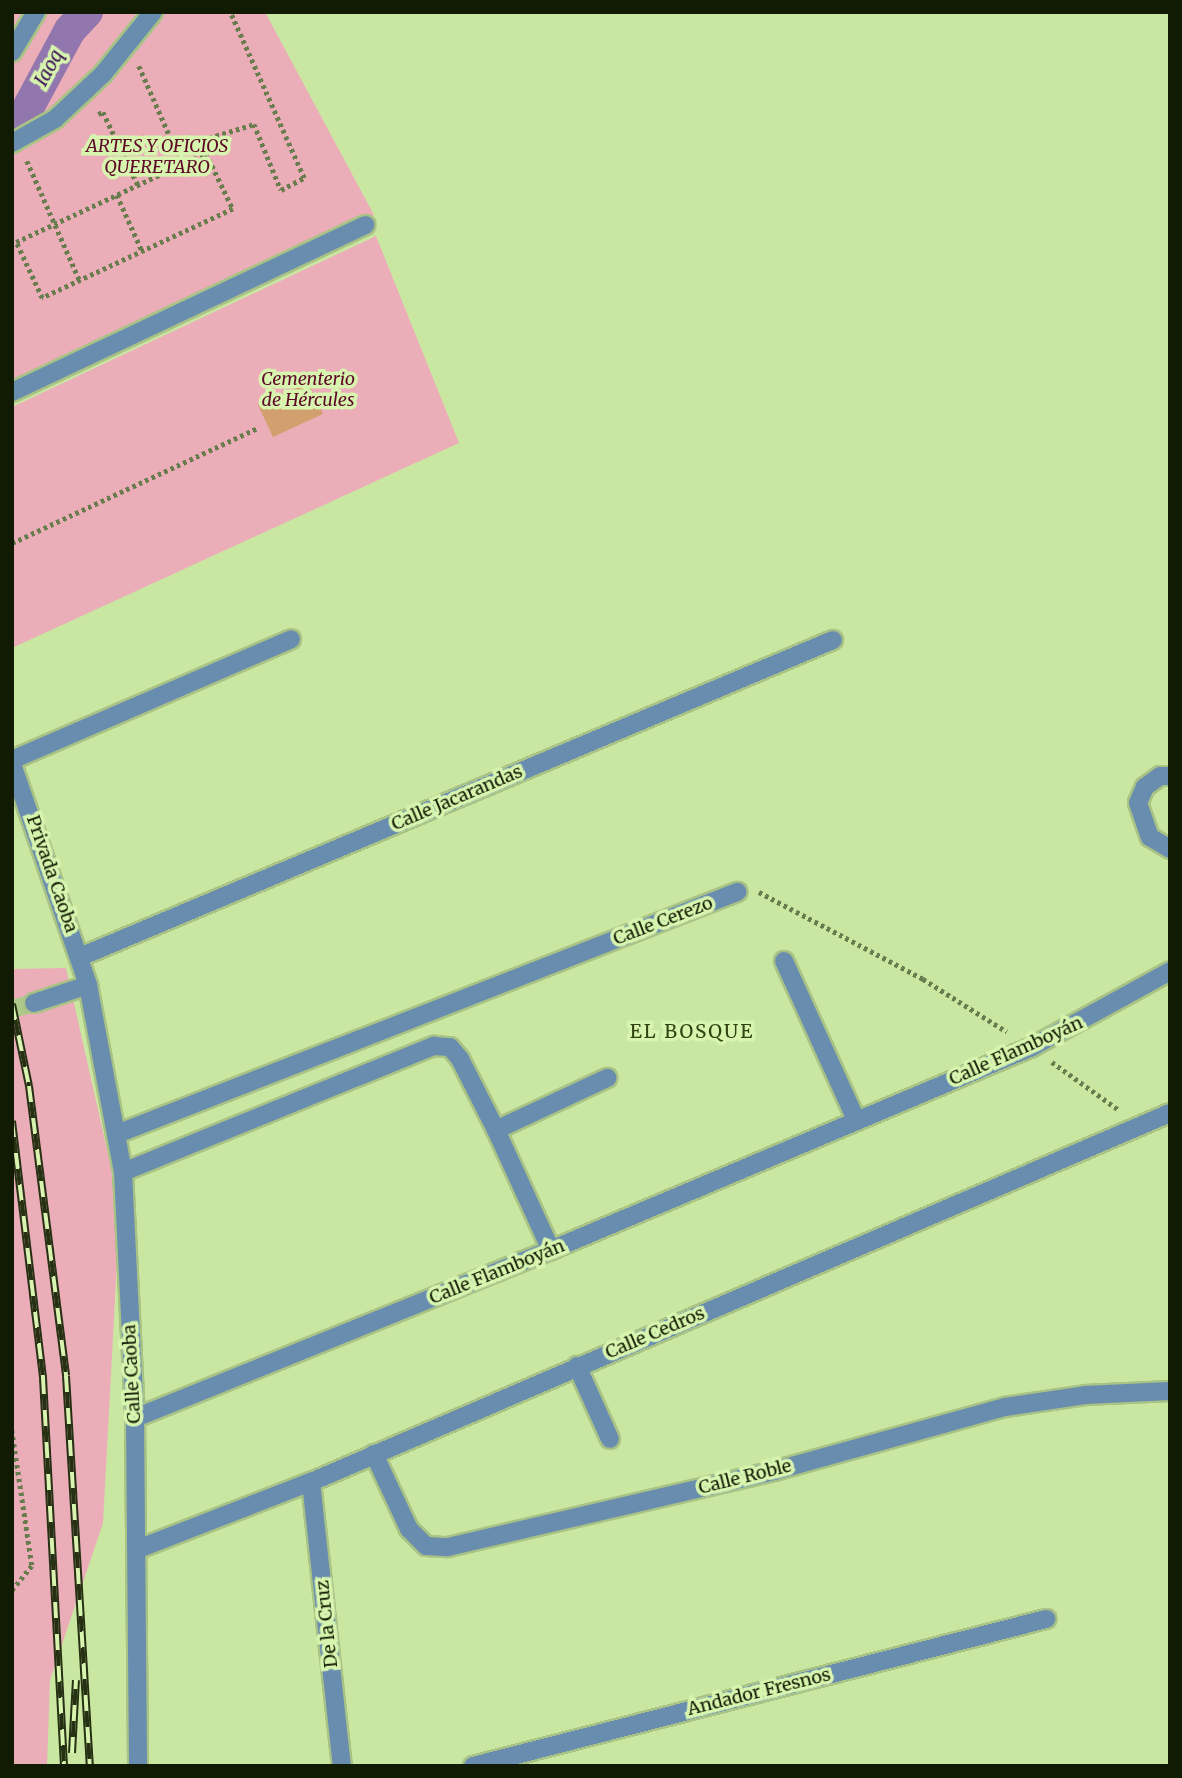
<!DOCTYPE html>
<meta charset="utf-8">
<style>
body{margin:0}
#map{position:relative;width:1182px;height:1778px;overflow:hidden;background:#cae7a2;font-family:Merriweather,serif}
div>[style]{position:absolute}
.green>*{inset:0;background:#ebaeb9}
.canal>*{height:32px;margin:-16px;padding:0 16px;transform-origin:16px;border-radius:16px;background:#9276ae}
.building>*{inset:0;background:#d1a06e}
.street-tunnel>*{height:18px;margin-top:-9px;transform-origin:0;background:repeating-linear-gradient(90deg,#aec88a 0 18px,transparent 0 27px)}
.path>*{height:4.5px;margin-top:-2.25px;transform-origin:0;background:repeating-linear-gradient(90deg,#697c4e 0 3.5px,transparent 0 7px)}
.roads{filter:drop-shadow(2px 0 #a9c285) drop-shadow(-2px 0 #a9c285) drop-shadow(0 2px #a9c285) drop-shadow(0 -2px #a9c285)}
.lane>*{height:18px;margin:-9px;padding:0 9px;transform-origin:9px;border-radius:9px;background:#688daf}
.street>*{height:18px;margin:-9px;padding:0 9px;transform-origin:9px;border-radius:9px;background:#688daf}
.rail>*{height:8px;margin-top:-4px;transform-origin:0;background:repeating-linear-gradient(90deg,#d7f5af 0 16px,#263114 0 32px);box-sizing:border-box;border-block:2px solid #263114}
span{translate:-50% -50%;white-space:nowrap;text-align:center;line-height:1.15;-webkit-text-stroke:7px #d7f5af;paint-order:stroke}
.park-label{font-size:18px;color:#5f0928;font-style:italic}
.street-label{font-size:18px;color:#111a02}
.water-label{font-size:19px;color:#391055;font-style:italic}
.neighbourhood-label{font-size:19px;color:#314311;letter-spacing:2px}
.frame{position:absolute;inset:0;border:14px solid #111a02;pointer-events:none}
</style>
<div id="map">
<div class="green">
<i style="clip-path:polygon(12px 12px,265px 12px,374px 215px,12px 387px)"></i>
<i style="clip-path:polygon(376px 236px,459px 443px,12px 648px,12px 407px)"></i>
<i style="clip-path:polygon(66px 968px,120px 1207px,103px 1523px,50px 1680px,47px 1766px,12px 1766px,12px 969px)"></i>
</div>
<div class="canal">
<i style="left:12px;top:123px;width:11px;rotate:-22deg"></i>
<i style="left:22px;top:119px;width:101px;rotate:-61.7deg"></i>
<i style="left:70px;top:30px;width:25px;rotate:-47deg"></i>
</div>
<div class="building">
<i style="clip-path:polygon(308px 382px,323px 414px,273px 437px,258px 405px)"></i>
</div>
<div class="street-tunnel">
<i style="left:12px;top:1009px;width:23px;rotate:-15deg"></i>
</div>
<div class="path">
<i style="left:139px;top:66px;width:107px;rotate:66.3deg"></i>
<i style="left:98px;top:114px;width:5px;rotate:-22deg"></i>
<i style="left:103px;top:112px;width:81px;rotate:64.4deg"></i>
<i style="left:209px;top:138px;width:47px;rotate:-17.3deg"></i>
<i style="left:254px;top:124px;width:71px;rotate:67.8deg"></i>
<i style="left:281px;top:190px;width:26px;rotate:-28deg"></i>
<i style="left:304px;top:178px;width:182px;rotate:-114deg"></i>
<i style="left:206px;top:153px;width:62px;rotate:64.3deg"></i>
<i style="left:233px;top:209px;width:211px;rotate:155deg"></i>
<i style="left:42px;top:298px;width:62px;rotate:-114.9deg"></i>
<i style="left:16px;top:242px;width:210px;rotate:-25.1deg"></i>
<i style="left:27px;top:161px;width:131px;rotate:66.2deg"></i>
<i style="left:117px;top:195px;width:61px;rotate:65.9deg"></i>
<i style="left:12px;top:543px;width:272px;rotate:-25.1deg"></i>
<i style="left:759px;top:892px;width:186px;rotate:27.9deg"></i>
<i style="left:923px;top:979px;width:99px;rotate:32.2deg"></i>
<i style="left:1052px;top:1062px;width:82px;rotate:35.6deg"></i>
<i style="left:12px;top:1430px;width:137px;rotate:81.6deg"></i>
<i style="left:32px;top:1566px;width:32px;rotate:129deg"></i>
</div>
<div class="roads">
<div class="lane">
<i style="left:12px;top:52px;width:47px;rotate:-59deg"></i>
<i style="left:12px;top:143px;width:49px;rotate:-29.2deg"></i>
<i style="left:55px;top:119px;width:66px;rotate:-43.2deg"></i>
<i style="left:103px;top:74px;width:80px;rotate:-51.1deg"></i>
<i style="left:12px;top:392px;width:391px;rotate:-25.3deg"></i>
<i style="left:12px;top:760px;width:304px;rotate:-23.4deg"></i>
</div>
<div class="street">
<i style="left:12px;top:764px;width:234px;rotate:71deg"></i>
<i style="left:88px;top:985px;width:190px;rotate:79.4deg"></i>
<i style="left:123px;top:1172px;width:246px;rotate:87.2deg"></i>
<i style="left:135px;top:1418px;width:348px;rotate:89.5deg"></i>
<i style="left:1170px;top:776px;width:10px;rotate:180deg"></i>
<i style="left:1160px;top:776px;width:19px;rotate:144deg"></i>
<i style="left:1145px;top:787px;width:17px;rotate:114deg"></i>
<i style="left:1138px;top:803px;width:36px;rotate:71deg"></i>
<i style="left:1150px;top:837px;width:23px;rotate:31deg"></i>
<i style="left:80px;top:957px;width:817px;rotate:-22.83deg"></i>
<i style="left:784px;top:961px;width:175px;rotate:65.6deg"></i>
<i style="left:34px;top:1003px;width:57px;rotate:-18.4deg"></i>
<i style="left:496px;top:1130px;width:123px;rotate:-25.1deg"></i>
<i style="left:117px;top:1134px;width:666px;rotate:-21.32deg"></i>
<i style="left:123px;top:1172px;width:336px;rotate:-22.1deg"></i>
<i style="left:434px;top:1046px;width:16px;rotate:4deg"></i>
<i style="left:450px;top:1047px;width:16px;rotate:50deg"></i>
<i style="left:460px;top:1059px;width:80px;rotate:63.1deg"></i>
<i style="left:496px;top:1130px;width:132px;rotate:65.4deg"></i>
<i style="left:577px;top:1366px;width:80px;rotate:65.7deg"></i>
<i style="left:135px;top:1418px;width:449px;rotate:-22deg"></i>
<i style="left:551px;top:1250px;width:522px;rotate:-22.88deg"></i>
<i style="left:1032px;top:1047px;width:158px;rotate:-28.8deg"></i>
<i style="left:374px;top:1454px;width:83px;rotate:65deg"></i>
<i style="left:409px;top:1529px;width:24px;rotate:45deg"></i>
<i style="left:426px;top:1546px;width:22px;rotate:3deg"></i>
<i style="left:448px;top:1547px;width:335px;rotate:-13.1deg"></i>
<i style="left:774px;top:1471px;width:240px;rotate:-15.5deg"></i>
<i style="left:1005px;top:1407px;width:81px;rotate:-8.5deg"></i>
<i style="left:1085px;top:1395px;width:85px;rotate:-2.7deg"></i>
<i style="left:311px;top:1482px;width:286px;rotate:83.8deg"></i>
<i style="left:138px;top:1549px;width:186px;rotate:-21.2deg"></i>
<i style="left:311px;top:1482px;width:935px;rotate:-23.25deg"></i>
<i style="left:473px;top:1766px;width:592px;rotate:-14.39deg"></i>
</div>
</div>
<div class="rail">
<i style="left:12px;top:1004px;width:84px;rotate:78.3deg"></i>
<i style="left:29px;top:1086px;width:292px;rotate:82.7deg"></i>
<i style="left:66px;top:1376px;width:391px;rotate:86.5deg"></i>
<i style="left:12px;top:1121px;width:259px;rotate:83.1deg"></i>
<i style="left:43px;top:1378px;width:389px;rotate:86.9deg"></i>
<i style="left:72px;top:1753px;width:73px;rotate:-86.9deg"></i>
</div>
<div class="park-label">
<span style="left:157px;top:157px">ARTES Y OFICIOS<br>QUERETARO</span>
<span style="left:308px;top:390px">Cementerio<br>de Hércules</span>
</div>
<div class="street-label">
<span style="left:457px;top:798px;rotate:-23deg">Calle Jacarandas</span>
<span style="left:52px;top:874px;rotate:71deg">Privada Caoba</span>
<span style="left:663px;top:921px;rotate:-21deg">Calle Cerezo</span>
<span style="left:1016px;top:1051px;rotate:-24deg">Calle Flamboyán</span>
<span style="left:497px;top:1272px;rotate:-22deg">Calle Flamboyán</span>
<span style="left:655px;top:1333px;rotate:-23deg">Calle Cedros</span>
<span style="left:132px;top:1374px;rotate:-93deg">Calle Caoba</span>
<span style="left:745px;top:1477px;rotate:-14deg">Calle Roble</span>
<span style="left:327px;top:1624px;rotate:-96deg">De la Cruz</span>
<span style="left:759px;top:1692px;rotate:-14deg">Andador Fresnos</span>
</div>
<div class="water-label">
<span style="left:49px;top:68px;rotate:-61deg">Iaoq</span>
</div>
<div class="neighbourhood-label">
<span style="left:692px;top:1032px">EL BOSQUE</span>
</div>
<div class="frame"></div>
</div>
